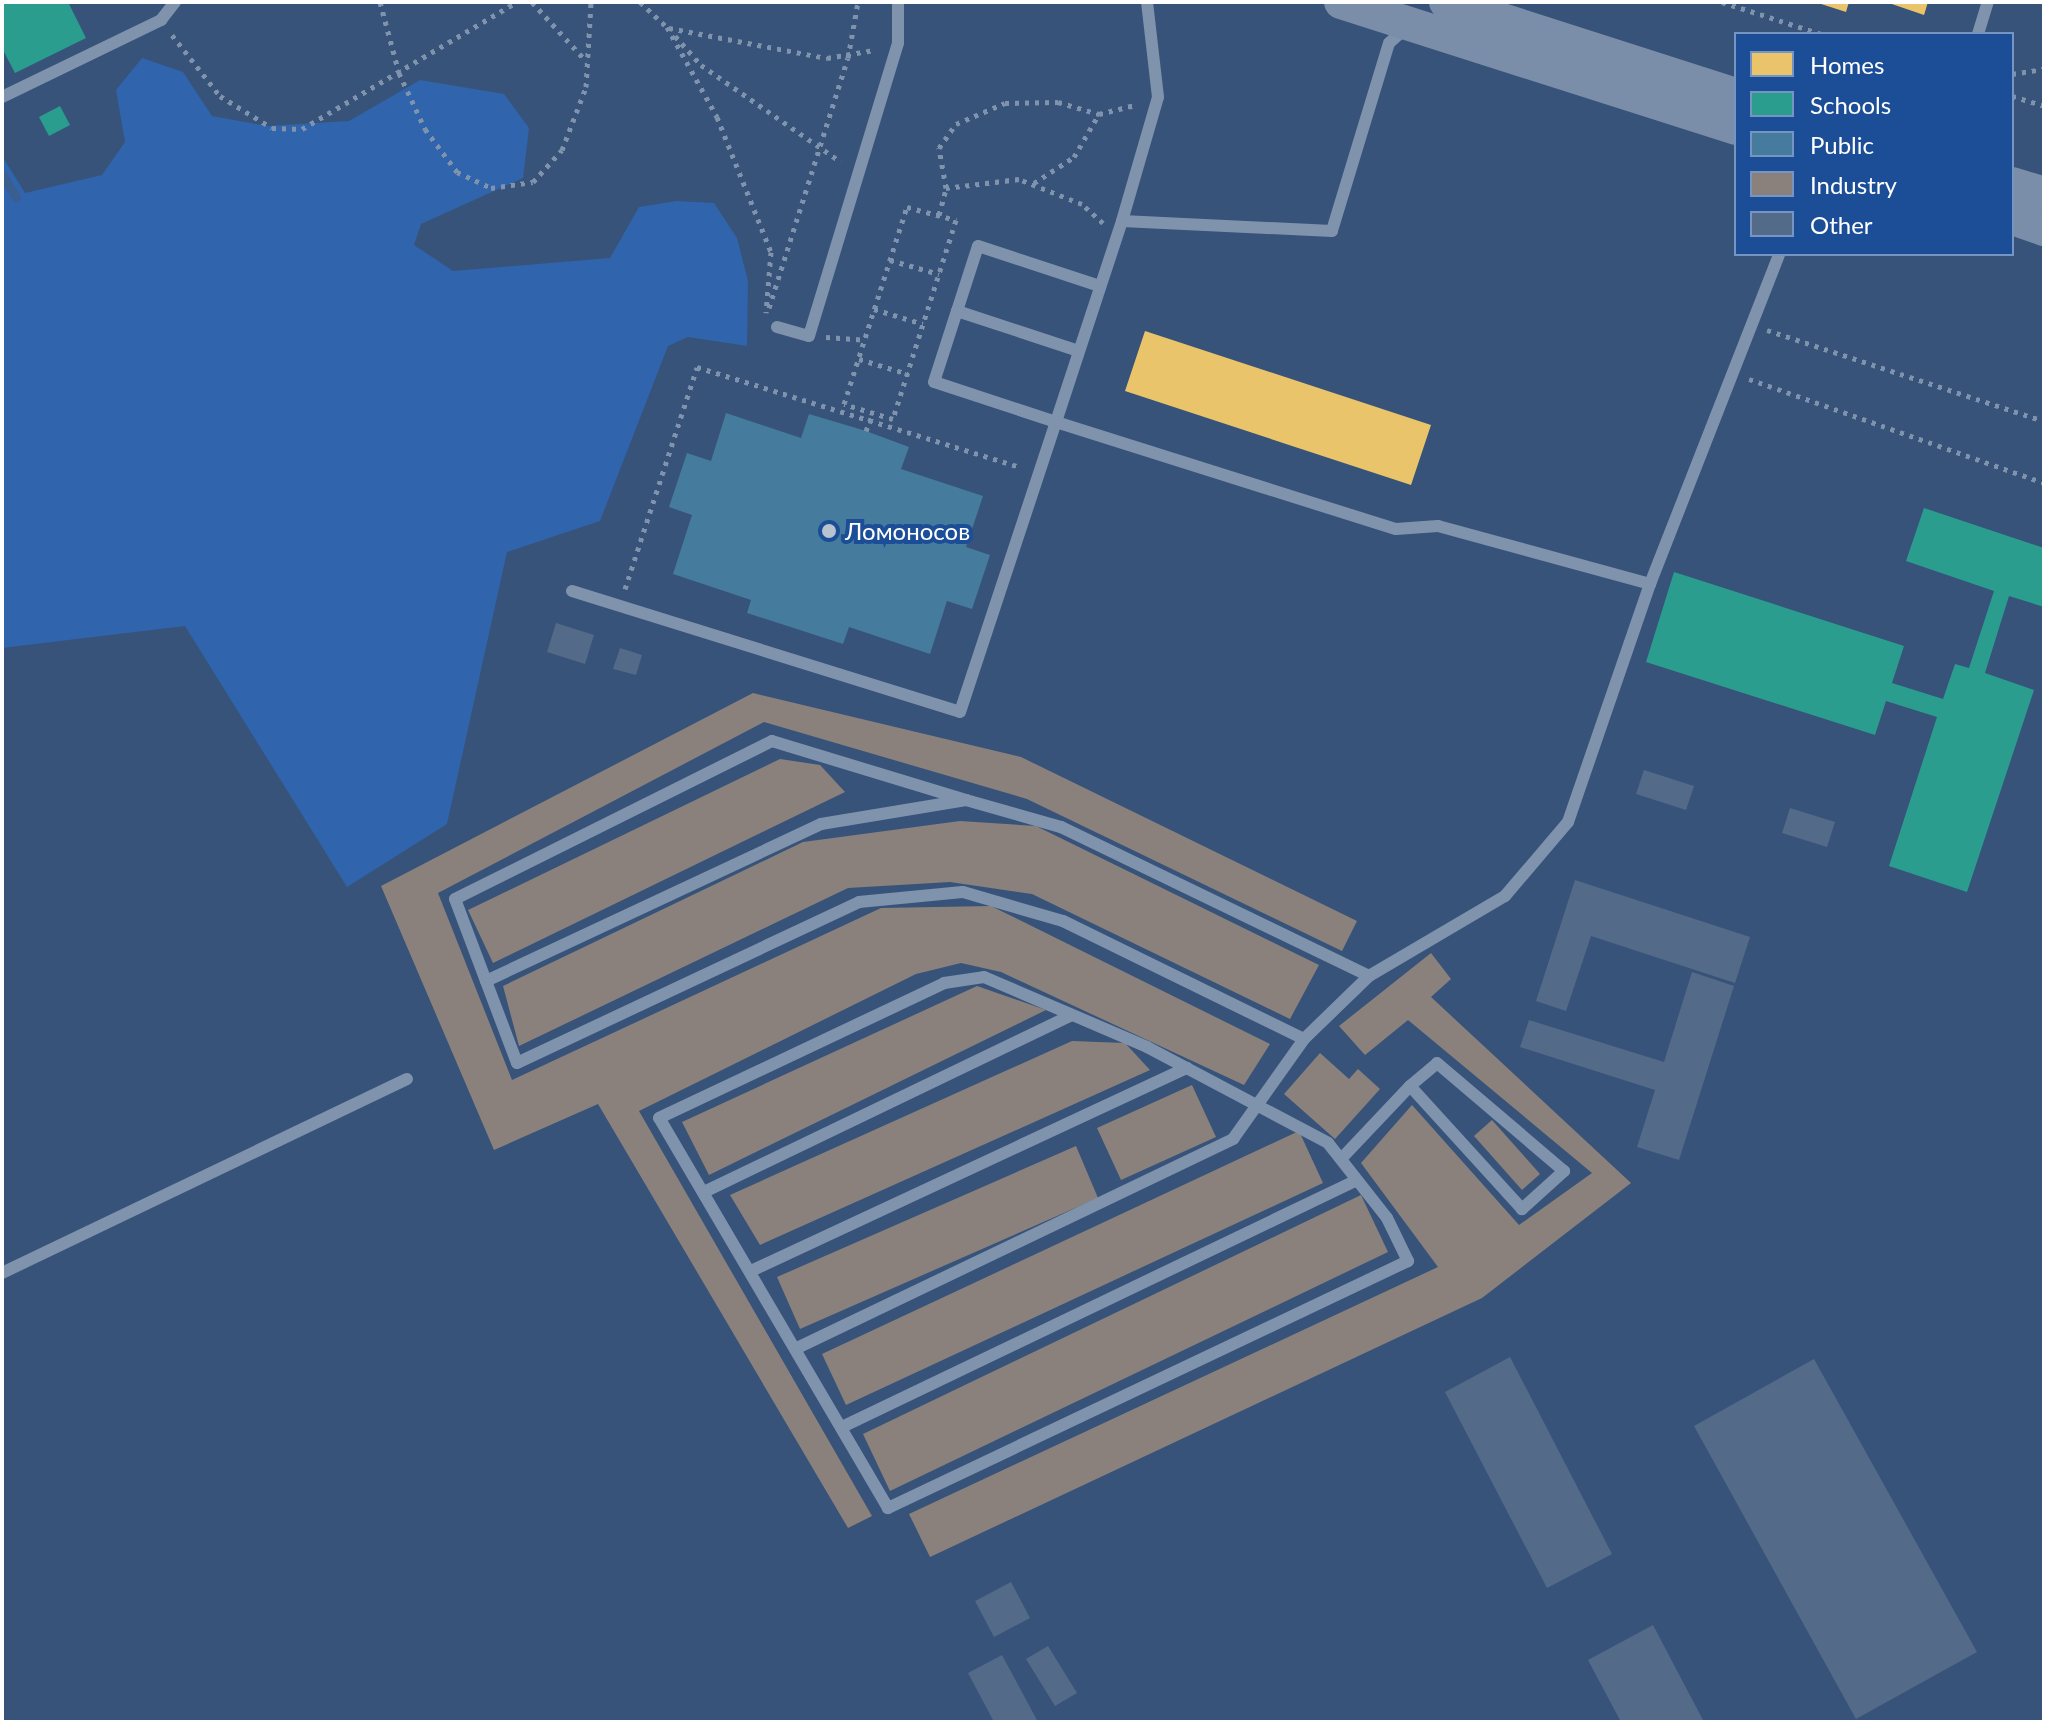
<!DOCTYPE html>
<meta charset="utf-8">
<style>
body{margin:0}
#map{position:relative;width:2046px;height:1724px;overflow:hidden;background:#37537a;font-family:Lato,sans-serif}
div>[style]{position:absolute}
.green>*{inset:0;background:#3064ac}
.homes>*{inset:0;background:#e9c46a}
.schools>*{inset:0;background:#2a9d8f}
.public>*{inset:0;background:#457b9d}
.industry>*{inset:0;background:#8a817c}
.stream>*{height:9px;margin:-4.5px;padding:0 4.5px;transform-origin:4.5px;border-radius:4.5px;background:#3b5e91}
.building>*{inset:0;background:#546a89}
.path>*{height:5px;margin-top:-2.5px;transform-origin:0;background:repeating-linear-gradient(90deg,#8093ad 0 4px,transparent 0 10px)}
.lane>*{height:12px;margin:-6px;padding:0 6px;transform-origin:6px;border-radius:6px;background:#8093ad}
.secondary>*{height:34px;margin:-17px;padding:0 17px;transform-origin:17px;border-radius:17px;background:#7b8ea9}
.dots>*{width:22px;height:22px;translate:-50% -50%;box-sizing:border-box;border:4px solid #1b4e96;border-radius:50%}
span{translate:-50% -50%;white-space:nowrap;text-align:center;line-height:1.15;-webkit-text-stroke:8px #1b4e96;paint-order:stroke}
.poi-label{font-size:24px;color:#fff}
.left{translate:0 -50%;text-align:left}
.frame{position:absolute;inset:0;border:4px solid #fff;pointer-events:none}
.legend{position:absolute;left:1734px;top:32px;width:280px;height:224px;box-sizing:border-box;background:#1b4e96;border:2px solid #7695c0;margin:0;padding:10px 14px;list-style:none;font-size:24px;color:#fff}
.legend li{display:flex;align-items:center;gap:16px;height:40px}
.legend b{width:40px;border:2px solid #7695c0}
</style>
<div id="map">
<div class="green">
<i style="clip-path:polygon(142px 58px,183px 72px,212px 116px,267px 126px,349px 121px,420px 80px,504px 94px,529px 128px,523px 178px,421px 224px,414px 245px,453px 271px,610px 258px,639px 207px,677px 201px,714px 203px,737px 238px,748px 281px,747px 346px,688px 337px,668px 346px,600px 521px,507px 552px,447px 824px,347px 887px,185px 626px,2px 648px,2px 156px,25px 193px,102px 175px,125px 142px,116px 90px)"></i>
</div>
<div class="homes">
<i style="clip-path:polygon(1815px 2px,1849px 2px,1846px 12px)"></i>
<i style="clip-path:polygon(1886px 2px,1928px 2px,1924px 15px)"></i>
<i style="clip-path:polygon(1145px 331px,1431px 425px,1411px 485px,1125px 391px)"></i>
</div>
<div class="schools">
<i style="clip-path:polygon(2px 2px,68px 2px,86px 38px,15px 73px,2px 48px)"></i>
<i style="clip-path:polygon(60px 106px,70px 125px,49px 136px,39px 117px)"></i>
<i style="clip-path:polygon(1924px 508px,2044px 548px,2044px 607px,2009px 596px,1985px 673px,2034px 690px,1967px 892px,1889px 866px,1937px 717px,1886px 701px,1875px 735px,1646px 662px,1674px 572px,1904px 646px,1892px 683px,1943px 699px,1955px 664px,1969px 668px,1994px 591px,1906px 561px)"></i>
</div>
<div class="public">
<i style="clip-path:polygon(726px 413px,801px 438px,809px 414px,866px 431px,909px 447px,901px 469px,983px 496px,966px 547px,990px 555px,972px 609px,947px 601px,930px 654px,849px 627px,843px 644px,747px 613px,751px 600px,673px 574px,692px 515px,669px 507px,687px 453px,711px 461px)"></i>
</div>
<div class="industry">
<i style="clip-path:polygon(753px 693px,1021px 757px,1357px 921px,1342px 951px,1027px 799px,764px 722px,438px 893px,512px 1080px,881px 908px,991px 906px,1270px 1044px,1244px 1085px,1001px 972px,961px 963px,916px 974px,639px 1111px,872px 1516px,848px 1528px,598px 1104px,494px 1150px,381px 886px)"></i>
<i style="clip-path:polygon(780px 759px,820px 765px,845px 792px,493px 963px,468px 910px)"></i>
<i style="clip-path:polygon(960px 821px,1036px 826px,1319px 965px,1290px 1019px,1032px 894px,950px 882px,848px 888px,519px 1046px,503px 986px,803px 842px)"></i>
<i style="clip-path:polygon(1431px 953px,1451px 979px,1431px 997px,1631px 1183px,1482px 1298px,930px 1557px,909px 1514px,1438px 1267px,1361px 1163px,1412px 1105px,1519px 1225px,1592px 1173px,1408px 1020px,1365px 1055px,1339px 1026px)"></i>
<i style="clip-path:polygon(977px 986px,1046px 1010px,709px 1175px,682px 1122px)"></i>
<i style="clip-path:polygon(1072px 1041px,1125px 1043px,1150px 1070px,760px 1245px,730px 1195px)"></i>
<i style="clip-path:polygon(1320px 1053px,1349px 1079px,1358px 1069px,1380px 1089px,1335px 1139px,1284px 1094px)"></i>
<i style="clip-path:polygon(1192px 1085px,1216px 1137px,1121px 1180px,1097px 1128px)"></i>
<i style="clip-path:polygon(1492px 1120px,1540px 1174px,1522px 1190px,1474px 1136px)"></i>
<i style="clip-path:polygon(1299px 1131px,1323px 1183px,846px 1405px,822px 1354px)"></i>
<i style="clip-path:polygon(1076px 1146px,1098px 1198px,800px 1329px,777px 1277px)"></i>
<i style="clip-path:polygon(1361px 1195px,1388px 1252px,890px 1491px,863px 1434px)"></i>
</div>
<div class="stream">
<i style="left:2px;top:174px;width:27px;rotate:59deg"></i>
</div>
<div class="building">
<i style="clip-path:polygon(556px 623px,594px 635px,585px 664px,547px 652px)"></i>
<i style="clip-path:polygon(620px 648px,642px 655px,636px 675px,613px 669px)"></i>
<i style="clip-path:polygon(1644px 770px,1694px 786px,1686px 810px,1636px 794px)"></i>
<i style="clip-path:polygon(1790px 808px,1835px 822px,1827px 847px,1782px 833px)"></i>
<i style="clip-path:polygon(1575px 880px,1750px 937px,1735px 983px,1591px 936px,1566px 1011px,1536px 1001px)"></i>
<i style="clip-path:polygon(1692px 972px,1734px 986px,1679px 1160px,1637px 1147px,1655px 1090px,1520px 1047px,1529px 1020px,1664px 1062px)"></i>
<i style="clip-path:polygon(1510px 1357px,1612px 1554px,1547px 1588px,1445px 1392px)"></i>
<i style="clip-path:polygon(1814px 1359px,1977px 1652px,1856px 1719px,1694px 1426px)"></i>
<i style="clip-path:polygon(1011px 1582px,1030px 1618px,994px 1637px,975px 1601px)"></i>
<i style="clip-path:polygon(1653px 1625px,1704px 1722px,1621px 1722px,1588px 1660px)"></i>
<i style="clip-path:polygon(1048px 1646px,1077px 1693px,1055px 1706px,1026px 1659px)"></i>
<i style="clip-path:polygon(1002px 1655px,1038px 1722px,994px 1722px,968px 1673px)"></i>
</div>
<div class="path">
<i style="left:380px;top:2px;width:73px;rotate:75deg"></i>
<i style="left:399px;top:73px;width:62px;rotate:65.1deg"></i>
<i style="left:425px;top:129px;width:54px;rotate:53.3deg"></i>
<i style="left:457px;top:172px;width:38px;rotate:25deg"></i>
<i style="left:491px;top:188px;width:42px;rotate:-8.1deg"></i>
<i style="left:533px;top:182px;width:43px;rotate:-47.8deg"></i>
<i style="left:562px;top:150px;width:67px;rotate:-69.1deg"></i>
<i style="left:586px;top:87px;width:85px;rotate:-86.6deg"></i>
<i style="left:532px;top:2px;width:80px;rotate:47.5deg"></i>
<i style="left:640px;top:2px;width:37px;rotate:43deg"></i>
<i style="left:667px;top:27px;width:103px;rotate:60.9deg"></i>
<i style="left:717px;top:117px;width:145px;rotate:68.2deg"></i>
<i style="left:771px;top:252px;width:61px;rotate:94.7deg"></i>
<i style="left:1722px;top:2px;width:104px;rotate:17.9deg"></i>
<i style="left:669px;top:28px;width:161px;rotate:10.8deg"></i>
<i style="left:827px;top:58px;width:48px;rotate:-9.7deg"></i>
<i style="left:172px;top:35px;width:78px;rotate:51.8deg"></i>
<i style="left:220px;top:96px;width:61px;rotate:31.6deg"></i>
<i style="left:272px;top:128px;width:30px;rotate:2deg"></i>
<i style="left:302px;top:129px;width:250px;rotate:-30.6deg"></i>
<i style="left:675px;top:36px;width:39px;rotate:48deg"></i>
<i style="left:701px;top:65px;width:170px;rotate:34.7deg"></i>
<i style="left:2012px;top:74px;width:32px;rotate:-9deg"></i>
<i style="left:2012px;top:96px;width:34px;rotate:17deg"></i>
<i style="left:1034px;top:183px;width:48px;rotate:-33deg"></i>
<i style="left:1074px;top:157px;width:50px;rotate:-59.8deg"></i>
<i style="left:907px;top:207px;width:51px;rotate:14.9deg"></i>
<i style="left:956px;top:220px;width:209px;rotate:107.6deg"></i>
<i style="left:893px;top:419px;width:51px;rotate:-163deg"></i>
<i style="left:844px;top:404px;width:207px;rotate:-72.3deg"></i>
<i style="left:939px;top:215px;width:28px;rotate:-75deg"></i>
<i style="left:1103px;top:223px;width:28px;rotate:-138deg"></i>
<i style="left:1082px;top:204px;width:68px;rotate:-158.4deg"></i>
<i style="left:1019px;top:179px;width:74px;rotate:173deg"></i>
<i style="left:946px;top:188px;width:41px;rotate:-99.9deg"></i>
<i style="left:939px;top:148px;width:29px;rotate:-55deg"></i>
<i style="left:956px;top:124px;width:53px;rotate:-23.2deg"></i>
<i style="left:1005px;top:103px;width:53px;rotate:-1.1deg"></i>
<i style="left:1058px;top:102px;width:43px;rotate:16.3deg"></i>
<i style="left:1099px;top:114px;width:36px;rotate:-14deg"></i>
<i style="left:890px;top:260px;width:51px;rotate:15.9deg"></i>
<i style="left:769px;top:308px;width:262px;rotate:-72.5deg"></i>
<i style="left:848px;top:58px;width:57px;rotate:-79.9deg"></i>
<i style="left:874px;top:309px;width:51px;rotate:17deg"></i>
<i style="left:1767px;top:330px;width:292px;rotate:18.2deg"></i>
<i style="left:826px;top:337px;width:39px;rotate:4deg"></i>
<i style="left:859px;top:359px;width:51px;rotate:17deg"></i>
<i style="left:1749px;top:379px;width:313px;rotate:19.4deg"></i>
<i style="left:866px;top:431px;width:14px;rotate:-69deg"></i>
<i style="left:625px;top:589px;width:233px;rotate:-72deg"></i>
<i style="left:697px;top:367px;width:339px;rotate:17.2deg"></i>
</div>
<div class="lane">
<i style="left:1408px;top:26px;width:25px;rotate:138deg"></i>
<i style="left:1389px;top:43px;width:196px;rotate:106.9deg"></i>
<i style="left:1332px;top:231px;width:210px;rotate:-177.3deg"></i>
<i style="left:1122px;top:221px;width:212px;rotate:108.2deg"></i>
<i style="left:1056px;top:422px;width:356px;rotate:17.5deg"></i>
<i style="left:1396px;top:529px;width:42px;rotate:-4.1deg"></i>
<i style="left:1438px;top:526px;width:220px;rotate:15.3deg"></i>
<i style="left:1978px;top:34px;width:34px;rotate:-73deg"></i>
<i style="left:2px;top:97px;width:177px;rotate:-25.8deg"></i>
<i style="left:161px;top:20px;width:23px;rotate:-52deg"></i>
<i style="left:1122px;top:221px;width:129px;rotate:-73.8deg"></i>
<i style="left:1158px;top:97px;width:96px;rotate:-96.6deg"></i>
<i style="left:957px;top:311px;width:128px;rotate:18.2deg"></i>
<i style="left:777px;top:327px;width:33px;rotate:16deg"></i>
<i style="left:809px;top:336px;width:306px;rotate:-73.1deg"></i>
<i style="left:898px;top:43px;width:41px;rotate:-90deg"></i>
<i style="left:572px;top:591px;width:406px;rotate:17.3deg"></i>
<i style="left:960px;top:712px;width:305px;rotate:-71.7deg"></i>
<i style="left:1056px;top:422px;width:128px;rotate:-161.8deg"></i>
<i style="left:934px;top:382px;width:75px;rotate:-72.1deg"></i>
<i style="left:957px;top:311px;width:68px;rotate:-72.1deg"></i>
<i style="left:978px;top:246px;width:128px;rotate:18.2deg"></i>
<i style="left:966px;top:800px;width:203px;rotate:-163.1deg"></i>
<i style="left:772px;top:741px;width:354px;rotate:153.5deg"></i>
<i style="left:455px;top:899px;width:175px;rotate:69.3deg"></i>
<i style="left:517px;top:1063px;width:378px;rotate:-25.2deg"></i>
<i style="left:859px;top:902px;width:104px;rotate:-5.5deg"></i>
<i style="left:963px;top:892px;width:104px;rotate:16.2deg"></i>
<i style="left:1063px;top:921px;width:268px;rotate:26.1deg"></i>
<i style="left:984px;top:977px;width:177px;rotate:23.2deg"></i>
<i style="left:1147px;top:1047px;width:205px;rotate:27.9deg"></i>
<i style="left:1328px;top:1143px;width:95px;rotate:51.8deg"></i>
<i style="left:1387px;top:1218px;width:48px;rotate:64deg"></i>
<i style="left:1408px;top:1261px;width:576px;rotate:154.59deg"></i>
<i style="left:888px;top:1508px;width:452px;rotate:-120.4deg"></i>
<i style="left:659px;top:1118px;width:315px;rotate:-25.3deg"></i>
<i style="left:944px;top:983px;width:40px;rotate:-8.5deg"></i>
<i style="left:486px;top:981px;width:370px;rotate:-25.1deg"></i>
<i style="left:821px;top:824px;width:147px;rotate:-9.4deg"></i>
<i style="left:966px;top:800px;width:99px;rotate:15.9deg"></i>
<i style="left:1061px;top:827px;width:342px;rotate:25.8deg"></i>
<i style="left:1341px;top:1159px;width:100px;rotate:-46.6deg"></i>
<i style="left:1410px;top:1086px;width:35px;rotate:-40deg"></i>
<i style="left:1437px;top:1063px;width:167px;rotate:40.4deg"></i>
<i style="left:1564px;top:1171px;width:57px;rotate:137.9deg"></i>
<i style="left:1522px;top:1209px;width:166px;rotate:-132.3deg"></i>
<i style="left:704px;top:1192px;width:408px;rotate:-25.7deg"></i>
<i style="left:751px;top:1271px;width:481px;rotate:-25deg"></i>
<i style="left:2px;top:1273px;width:449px;rotate:-25.6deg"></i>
<i style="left:797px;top:1348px;width:484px;rotate:-25.6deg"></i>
<i style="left:1233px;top:1139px;width:123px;rotate:-54.6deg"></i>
<i style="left:1304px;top:1039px;width:91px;rotate:-44.1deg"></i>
<i style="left:1369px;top:976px;width:158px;rotate:-30.5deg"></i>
<i style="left:1505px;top:896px;width:97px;rotate:-49.6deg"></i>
<i style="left:1568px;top:822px;width:252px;rotate:-71deg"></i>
<i style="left:1650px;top:584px;width:354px;rotate:-68.6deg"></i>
<i style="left:842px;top:1427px;width:571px;rotate:-25.62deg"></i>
</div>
<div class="secondary">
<i style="left:1341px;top:2px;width:415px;rotate:17.7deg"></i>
<i style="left:1446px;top:2px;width:305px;rotate:17.8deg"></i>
<i style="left:2012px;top:184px;width:34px;rotate:17deg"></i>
<i style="left:2012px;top:218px;width:34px;rotate:19deg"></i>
</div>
<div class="dots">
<i style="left:829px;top:531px;background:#b9c3d0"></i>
</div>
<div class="poi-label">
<span class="left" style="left:845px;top:531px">Ломоносов</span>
</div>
<div class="frame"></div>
<ul class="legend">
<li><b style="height:22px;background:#e9c46a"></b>Homes</li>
<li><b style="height:22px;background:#2a9d8f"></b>Schools</li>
<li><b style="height:22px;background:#457b9d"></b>Public</li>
<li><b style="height:22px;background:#8a817c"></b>Industry</li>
<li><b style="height:22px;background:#546a89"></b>Other</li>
</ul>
</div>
